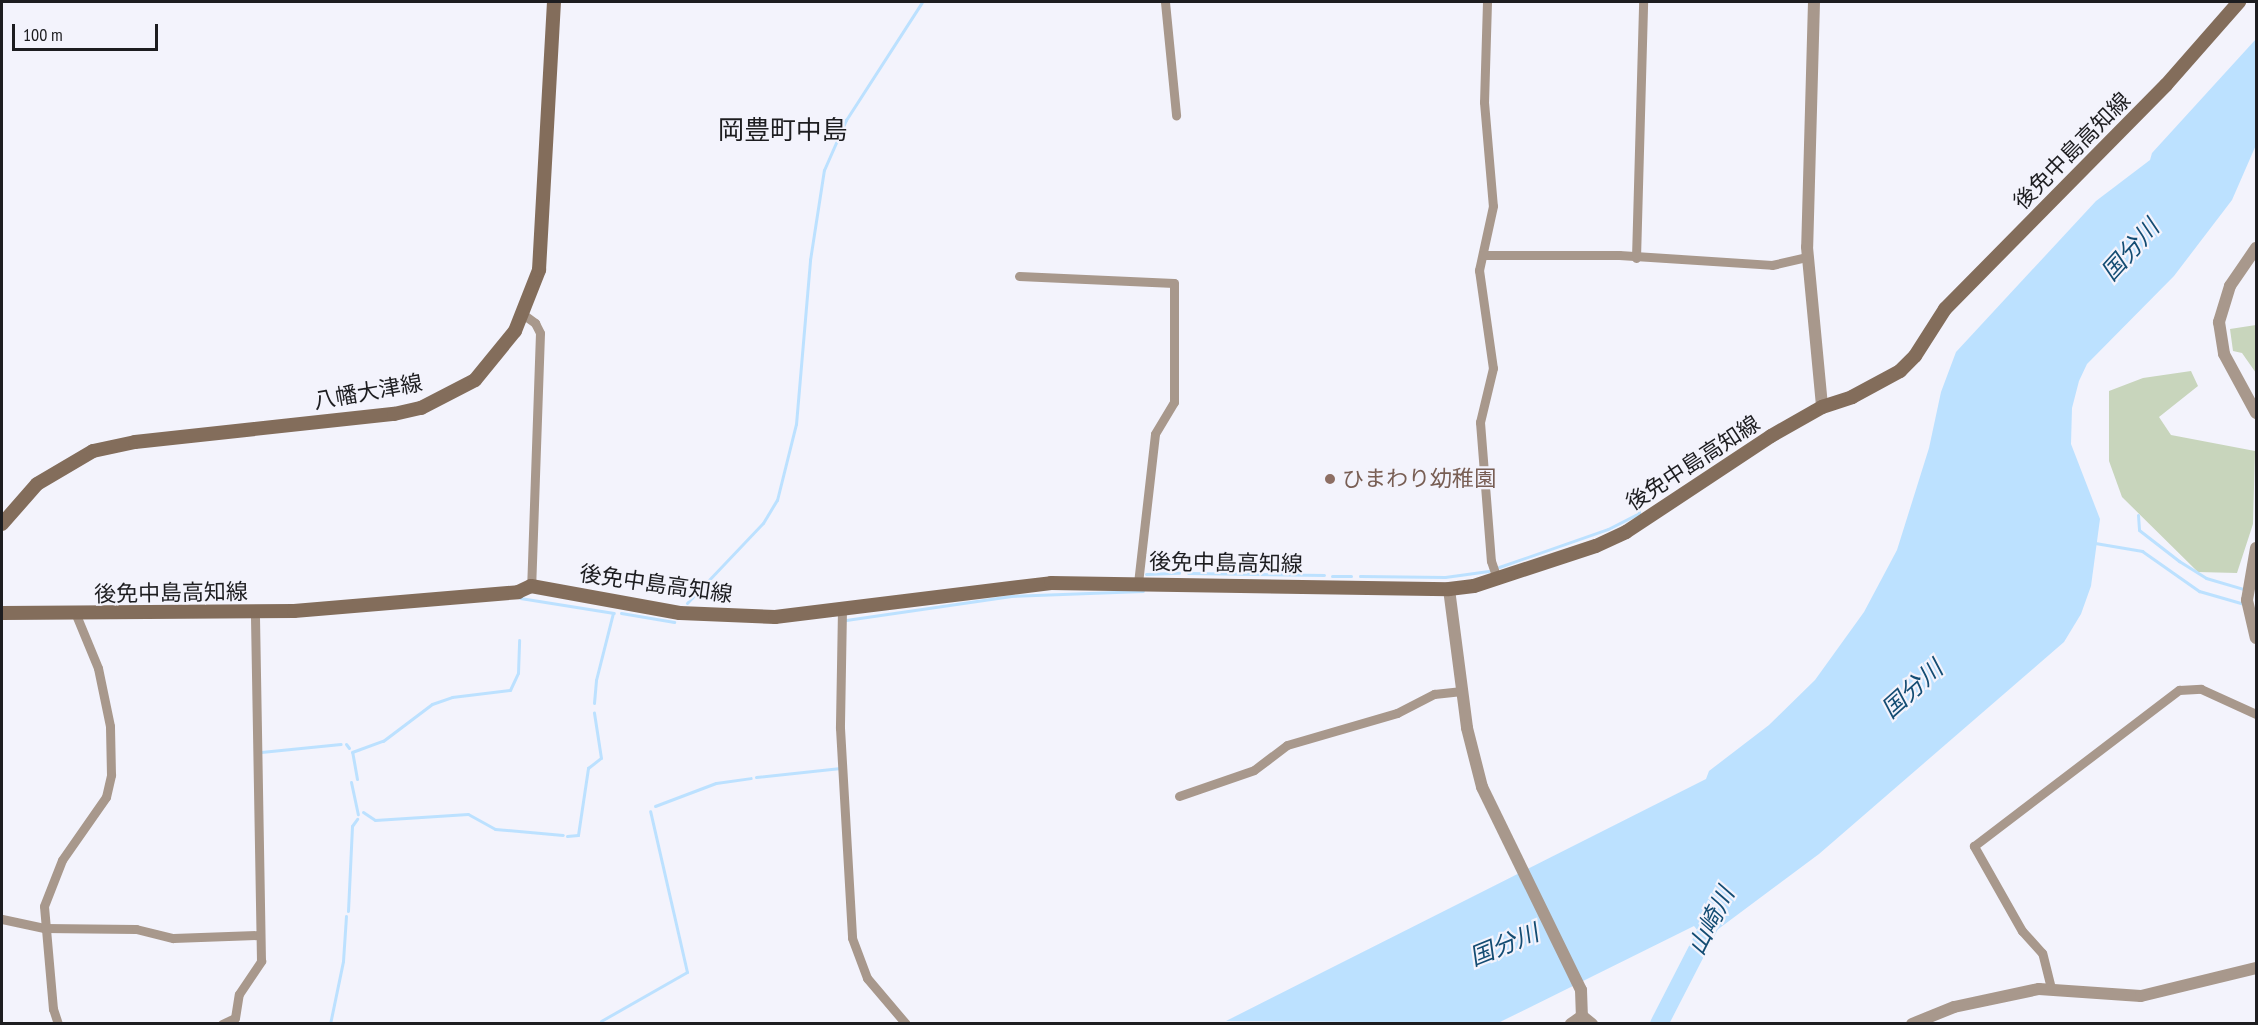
<!DOCTYPE html>
<meta charset="utf-8">
<style>
body{margin:0}
#map{position:relative;width:2258px;height:1025px;overflow:hidden;background:#f3f3fc;font-family:"PT Sans Narrow","Noto Sans JP",sans-serif}
div>[style]{position:absolute}
.green>*{inset:0;background:#c8d5bc}
.water>*{inset:0;background:#bce1ff}
.stream>*{height:3px;margin:-1.5px;padding:0 1.5px;transform-origin:1.5px;border-radius:1.5px;background:#bce1ff}
.river>*{height:18px;margin:-9px;padding:0 9px;transform-origin:9px;border-radius:9px;background:#bce1ff}
.minor>*{height:9px;margin:-4.5px;padding:0 4.5px;transform-origin:4.5px;border-radius:4.5px;background:#a8988c}
.tertiary>*{height:12px;margin:-6px;padding:0 6px;transform-origin:6px;border-radius:6px;background:#a8988c}
.secondary>*{height:14px;margin:-7px;padding:0 7px;transform-origin:7px;border-radius:7px;background:#836d5b}
.dots>*{width:16px;height:16px;translate:-50% -50%;box-sizing:border-box;border:3px solid #f3f3fc;border-radius:50%}
span{translate:-50% -50%;white-space:nowrap;text-align:center;line-height:1.15;-webkit-text-stroke:4.5px #f3f3fc;paint-order:stroke}
.street-label{font-size:22px;color:#1d1d20}
.education-label{font-size:22px;color:#785e54}
.left{translate:0 -50%;text-align:left}
.water-label{font-size:24px;color:#134c73;font-style:italic}
.quarter-label{font-size:26px;color:#1d1d20}
.frame{position:absolute;inset:0;border:3px solid #1d1d20;pointer-events:none}
.scale{position:absolute;left:12px;top:24px;width:146px;height:27px;box-sizing:border-box;border:3px solid #1d1d20;border-top:0;padding-left:8px;font-size:18px;line-height:21px;white-space:nowrap;color:#1d1d20;-webkit-text-stroke:4px #f3f3fc;paint-order:stroke}
</style>
<div id="map">
<div class="green">
<i style="clip-path:polygon(2256px 325px,2256px 373px,2242px 353px,2233px 351px,2230px 329px)"></i>
<i style="clip-path:polygon(2191px 371px,2198px 386px,2159px 417px,2171px 435px,2255px 451px,2253px 524px,2237px 573px,2198px 572px,2122px 497px,2109px 461px,2109px 391px,2143px 378px)"></i>
</div>
<div class="water">
<i style="clip-path:polygon(2256px 39px,2256px 145px,2232px 200px,2174px 276px,2087px 364px,2079px 381px,2072px 408px,2071px 444px,2100px 519px,2091px 586px,2081px 614px,2064px 642px,1819px 854px,1717px 930px,1698px 931px,1694px 926px,1498px 1023px,1226px 1021px,1706px 779px,1709px 771px,1769px 725px,1815px 680px,1864px 612px,1897px 550px,1929px 448px,1941px 392px,1956px 352px,2096px 201px,2150px 160px,2152px 153px)"></i>
</div>
<div class="stream">
<i style="left:2138px;top:515px;width:15px;rotate:86deg"></i>
<i style="left:2139px;top:530px;width:51px;rotate:37.8deg"></i>
<i style="left:2179px;top:561px;width:32px;rotate:32deg"></i>
<i style="left:2206px;top:578px;width:43px;rotate:16.3deg"></i>
<i style="left:2095px;top:543px;width:48px;rotate:9.7deg"></i>
<i style="left:2142px;top:551px;width:70px;rotate:35.1deg"></i>
<i style="left:2199px;top:591px;width:47px;rotate:16.1deg"></i>
<i style="left:1499px;top:567px;width:115px;rotate:-19.2deg"></i>
<i style="left:1608px;top:529px;width:35px;rotate:-27deg"></i>
<i style="left:1639px;top:513px;width:8px;rotate:-97deg"></i>
<i style="left:1188px;top:573px;width:136px;rotate:0.8deg"></i>
<i style="left:1146px;top:574px;width:33px;rotate:-2deg"></i>
<i style="left:1332px;top:576px;width:19px"></i>
<i style="left:1360px;top:576px;width:85px;rotate:0.7deg"></i>
<i style="left:1445px;top:577px;width:44px;rotate:-7.8deg"></i>
<i style="left:520px;top:598px;width:95px;rotate:9.1deg"></i>
<i style="left:687px;top:603px;width:110px;rotate:-46.5deg"></i>
<i style="left:763px;top:523px;width:27px;rotate:-59deg"></i>
<i style="left:777px;top:500px;width:78px;rotate:-76deg"></i>
<i style="left:796px;top:424px;width:165px;rotate:-85.1deg"></i>
<i style="left:810px;top:260px;width:91px;rotate:-81.2deg"></i>
<i style="left:824px;top:170px;width:55px;rotate:-66.3deg"></i>
<i style="left:846px;top:120px;width:140px;rotate:-57.2deg"></i>
<i style="left:621px;top:613px;width:54px;rotate:9.6deg"></i>
<i style="left:846px;top:620px;width:167px;rotate:-8.3deg"></i>
<i style="left:1011px;top:596px;width:132px;rotate:-2.2deg"></i>
<i style="left:594px;top:703px;width:23px;rotate:-85deg"></i>
<i style="left:596px;top:680px;width:69px;rotate:-75.8deg"></i>
<i style="left:346px;top:744px;width:5px;rotate:53deg"></i>
<i style="left:261px;top:752px;width:80px;rotate:-5.7deg"></i>
<i style="left:756px;top:777px;width:85px;rotate:-6deg"></i>
<i style="left:357px;top:779px;width:27px;rotate:-100deg"></i>
<i style="left:352px;top:752px;width:33px;rotate:-20deg"></i>
<i style="left:383px;top:741px;width:61px;rotate:-37.1deg"></i>
<i style="left:432px;top:704px;width:21px;rotate:-19deg"></i>
<i style="left:452px;top:697px;width:58px;rotate:-6.9deg"></i>
<i style="left:510px;top:690px;width:19px;rotate:-65deg"></i>
<i style="left:518px;top:673px;width:33px;rotate:-88deg"></i>
<i style="left:351px;top:782px;width:33px;rotate:78deg"></i>
<i style="left:655px;top:806px;width:65px;rotate:-20.7deg"></i>
<i style="left:716px;top:783px;width:35px;rotate:-8deg"></i>
<i style="left:363px;top:812px;width:14px;rotate:34deg"></i>
<i style="left:375px;top:820px;width:93px;rotate:-3.7deg"></i>
<i style="left:468px;top:814px;width:31px;rotate:29deg"></i>
<i style="left:495px;top:829px;width:68px;rotate:5deg"></i>
<i style="left:567px;top:836px;width:11px;rotate:-5deg"></i>
<i style="left:578px;top:835px;width:68px;rotate:-81.5deg"></i>
<i style="left:588px;top:768px;width:16px;rotate:-38deg"></i>
<i style="left:601px;top:758px;width:46px;rotate:-98.8deg"></i>
<i style="left:348px;top:911px;width:85px;rotate:-87.3deg"></i>
<i style="left:352px;top:826px;width:9px;rotate:-54deg"></i>
<i style="left:601px;top:1021px;width:99px;rotate:-29.7deg"></i>
<i style="left:687px;top:972px;width:165px;rotate:-102.9deg"></i>
<i style="left:330px;top:1024px;width:64px;rotate:-78.3deg"></i>
<i style="left:343px;top:961px;width:45px;rotate:-86.2deg"></i>
</div>
<div class="river">
<i style="left:1659px;top:1024px;width:127px;rotate:-62.8deg"></i>
</div>
<div class="minor">
<i style="left:1165px;top:2px;width:114px;rotate:84.4deg"></i>
<i style="left:1487px;top:2px;width:100px;rotate:91.7deg"></i>
<i style="left:1484px;top:102px;width:104px;rotate:85.1deg"></i>
<i style="left:1493px;top:206px;width:66px;rotate:102.3deg"></i>
<i style="left:1479px;top:270px;width:99px;rotate:81.9deg"></i>
<i style="left:1493px;top:368px;width:56px;rotate:103.5deg"></i>
<i style="left:1480px;top:422px;width:139px;rotate:85.5deg"></i>
<i style="left:1491px;top:561px;width:18px;rotate:71deg"></i>
<i style="left:1483px;top:255px;width:136px"></i>
<i style="left:1619px;top:255px;width:153px;rotate:3.7deg"></i>
<i style="left:1772px;top:265px;width:37px;rotate:-13deg"></i>
<i style="left:1636px;top:258px;width:256px;rotate:-88.4deg"></i>
<i style="left:1019px;top:276px;width:155px;rotate:2.6deg"></i>
<i style="left:1174px;top:283px;width:119px;rotate:90deg"></i>
<i style="left:1174px;top:402px;width:37px;rotate:121deg"></i>
<i style="left:1155px;top:434px;width:150px;rotate:96.5deg"></i>
<i style="left:524px;top:315px;width:14px;rotate:36deg"></i>
<i style="left:535px;top:323px;width:11px;rotate:63deg"></i>
<i style="left:540px;top:333px;width:253px;rotate:92deg"></i>
<i style="left:842px;top:609px;width:119px;rotate:91deg"></i>
<i style="left:840px;top:728px;width:210px;rotate:86.7deg"></i>
<i style="left:852px;top:938px;width:43px;rotate:69.4deg"></i>
<i style="left:867px;top:978px;width:60px;rotate:49.7deg"></i>
<i style="left:1179px;top:796px;width:79px;rotate:-19.1deg"></i>
<i style="left:1254px;top:770px;width:41px;rotate:-37.1deg"></i>
<i style="left:1287px;top:745px;width:115px;rotate:-16.2deg"></i>
<i style="left:1397px;top:713px;width:42px;rotate:-27.2deg"></i>
<i style="left:1434px;top:694px;width:28px;rotate:-6deg"></i>
<i style="left:2px;top:919px;width:43px;rotate:12.1deg"></i>
<i style="left:44px;top:928px;width:92px;rotate:0.6deg"></i>
<i style="left:136px;top:929px;width:38px;rotate:14deg"></i>
<i style="left:173px;top:938px;width:87px;rotate:-2deg"></i>
<i style="left:2051px;top:988px;width:36px;rotate:-104deg"></i>
<i style="left:2042px;top:953px;width:30px;rotate:-132deg"></i>
<i style="left:2022px;top:931px;width:98px;rotate:-119.5deg"></i>
<i style="left:1974px;top:846px;width:258px;rotate:-37.3deg"></i>
<i style="left:2179px;top:690px;width:22px;rotate:-3deg"></i>
<i style="left:2201px;top:689px;width:60px;rotate:24.4deg"></i>
<i style="left:58px;top:1024px;width:16px;rotate:-108deg"></i>
<i style="left:53px;top:1009px;width:103px;rotate:-95deg"></i>
<i style="left:44px;top:906px;width:49px;rotate:-68.6deg"></i>
<i style="left:62px;top:860px;width:77px;rotate:-55.1deg"></i>
<i style="left:106px;top:797px;width:23px;rotate:-77deg"></i>
<i style="left:111px;top:775px;width:49px;rotate:-91.2deg"></i>
<i style="left:110px;top:726px;width:59px;rotate:-101.7deg"></i>
<i style="left:98px;top:668px;width:57px;rotate:-112.5deg"></i>
<i style="left:222px;top:1024px;width:14px;rotate:-25deg"></i>
<i style="left:235px;top:1018px;width:24px;rotate:-81deg"></i>
<i style="left:239px;top:994px;width:40px;rotate:-56deg"></i>
<i style="left:261px;top:961px;width:348px;rotate:-91deg"></i>
</div>
<div class="tertiary">
<i style="left:1814px;top:2px;width:245px;rotate:91.6deg"></i>
<i style="left:1807px;top:247px;width:161px;rotate:84.6deg"></i>
<i style="left:2256px;top:248px;width:46px;rotate:124.4deg"></i>
<i style="left:2230px;top:286px;width:38px;rotate:107deg"></i>
<i style="left:2219px;top:322px;width:32px;rotate:81deg"></i>
<i style="left:2224px;top:354px;width:67px;rotate:61.5deg"></i>
<i style="left:2256px;top:548px;width:53px;rotate:99.8deg"></i>
<i style="left:2247px;top:600px;width:39px;rotate:77deg"></i>
<i style="left:1449px;top:589px;width:140px;rotate:82.6deg"></i>
<i style="left:1467px;top:728px;width:61px;rotate:75.7deg"></i>
<i style="left:1482px;top:787px;width:226px;rotate:64deg"></i>
<i style="left:1581px;top:990px;width:26px;rotate:88deg"></i>
<i style="left:1582px;top:1016px;width:14px;rotate:144deg"></i>
<i style="left:1582px;top:1016px;width:13px;rotate:39deg"></i>
<i style="left:1912px;top:1024px;width:45px;rotate:-22deg"></i>
<i style="left:1954px;top:1007px;width:87px;rotate:-12deg"></i>
<i style="left:2039px;top:989px;width:102px;rotate:3.9deg"></i>
<i style="left:2141px;top:996px;width:118px;rotate:-13.7deg"></i>
</div>
<div class="secondary">
<i style="left:2px;top:524px;width:53px;rotate:-48.8deg"></i>
<i style="left:37px;top:484px;width:65px;rotate:-30.5deg"></i>
<i style="left:93px;top:451px;width:43px;rotate:-12.1deg"></i>
<i style="left:135px;top:442px;width:261px;rotate:-6.2deg"></i>
<i style="left:394px;top:414px;width:28px;rotate:-13deg"></i>
<i style="left:421px;top:408px;width:61px;rotate:-27.4deg"></i>
<i style="left:475px;top:380px;width:63px;rotate:-50.8deg"></i>
<i style="left:515px;top:331px;width:66px;rotate:-68.5deg"></i>
<i style="left:539px;top:270px;width:268px;rotate:-86.8deg"></i>
<i style="left:2px;top:613px;width:292px;rotate:-0.4deg"></i>
<i style="left:294px;top:611px;width:225px;rotate:-4.8deg"></i>
<i style="left:518px;top:592px;width:14px;rotate:-25deg"></i>
<i style="left:531px;top:586px;width:151px;rotate:10.3deg"></i>
<i style="left:680px;top:613px;width:95px;rotate:2.4deg"></i>
<i style="left:775px;top:617px;width:278px;rotate:-7deg"></i>
<i style="left:1051px;top:583px;width:398px;rotate:0.9deg"></i>
<i style="left:1449px;top:589px;width:25px;rotate:-7deg"></i>
<i style="left:1474px;top:586px;width:128px;rotate:-18.2deg"></i>
<i style="left:1596px;top:546px;width:33px;rotate:-25deg"></i>
<i style="left:1626px;top:532px;width:174px;rotate:-33.5deg"></i>
<i style="left:1771px;top:436px;width:59px;rotate:-29.6deg"></i>
<i style="left:1822px;top:407px;width:32px;rotate:-18deg"></i>
<i style="left:1852px;top:397px;width:55px;rotate:-28.4deg"></i>
<i style="left:1900px;top:371px;width:21px;rotate:-45deg"></i>
<i style="left:1915px;top:356px;width:56px;rotate:-57.4deg"></i>
<i style="left:1945px;top:309px;width:315px;rotate:-45.4deg"></i>
<i style="left:2166px;top:85px;width:111px;rotate:-48.7deg"></i>
</div>
<div class="dots">
<i style="left:1330px;top:479px;background:#8d6e63"></i>
</div>
<div class="street-label">
<span style="left:2072px;top:151px;rotate:-45deg">後免中島高知線</span>
<span style="left:368px;top:392px;rotate:-10deg">八幡大津線</span>
<span style="left:1693px;top:463px;rotate:-33deg">後免中島高知線</span>
<span style="left:1226px;top:563px;rotate:1deg">後免中島高知線</span>
<span style="left:656px;top:584px;rotate:8deg">後免中島高知線</span>
<span style="left:171px;top:593px;rotate:-1deg">後免中島高知線</span>
</div>
<div class="education-label">
<span class="left" style="left:1342px;top:479px">ひまわり幼稚園</span>
</div>
<div class="water-label">
<span style="left:2130px;top:250px;rotate:-48deg">国分川</span>
<span style="left:1912px;top:689px;rotate:-42deg">国分川</span>
<span style="left:1711px;top:921px;rotate:-63deg">山崎川</span>
<span style="left:1504px;top:945px;rotate:-22deg">国分川</span>
</div>
<div class="quarter-label">
<span style="left:783px;top:130px">岡豊町中島</span>
</div>
<div class="frame"></div>
<div class="scale">100 m</div>
</div>
